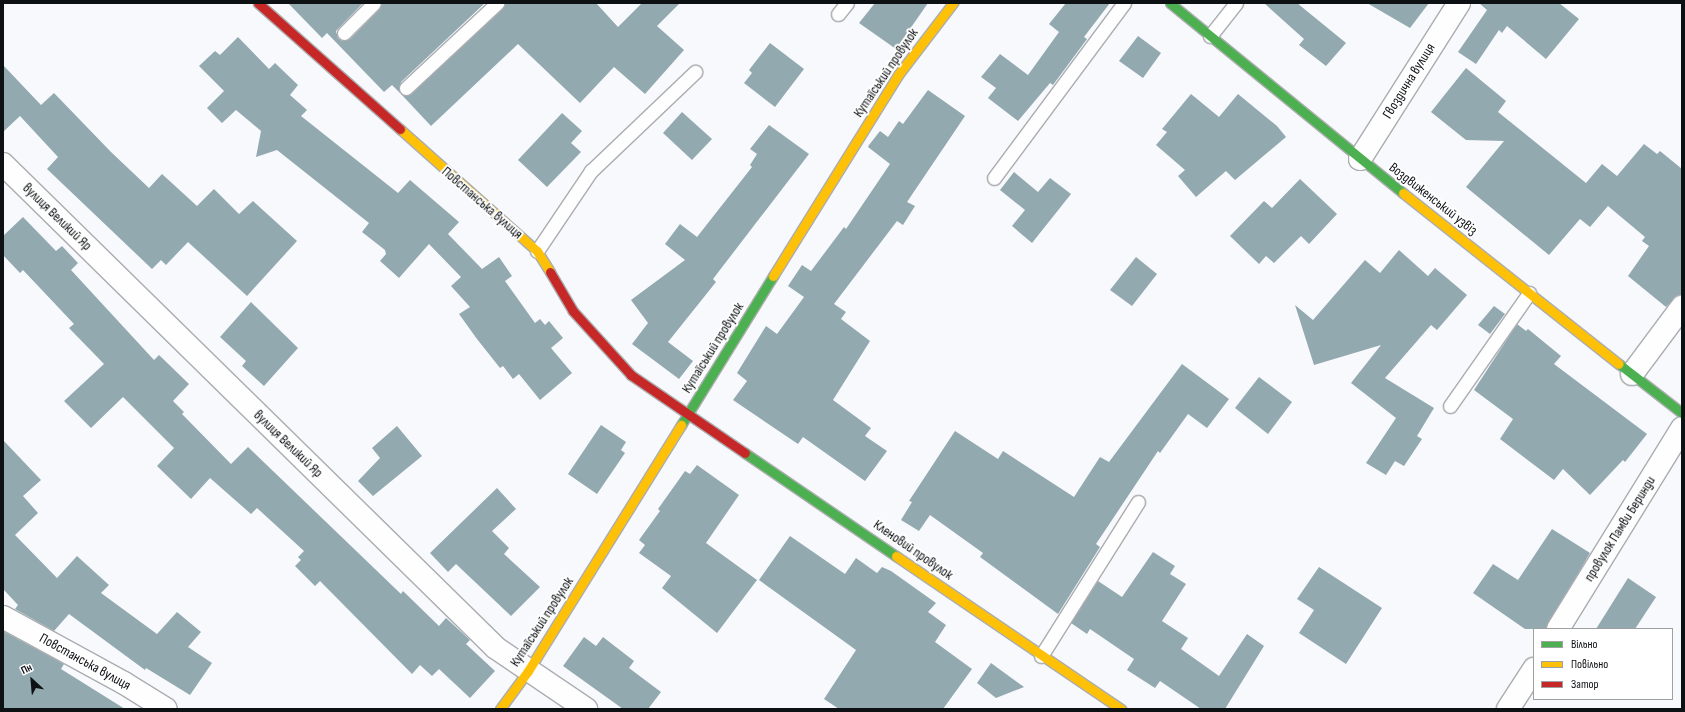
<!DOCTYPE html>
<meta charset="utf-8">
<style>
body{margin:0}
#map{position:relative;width:1685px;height:712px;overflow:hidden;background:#f7f9fc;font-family:"Sofia Sans Condensed",sans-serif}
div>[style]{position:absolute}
.building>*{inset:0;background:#93a9b0}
.roads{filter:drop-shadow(1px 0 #abadb0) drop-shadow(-1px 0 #abadb0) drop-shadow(0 1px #abadb0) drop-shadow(0 -1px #abadb0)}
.lane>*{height:13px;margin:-6.5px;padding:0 6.5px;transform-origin:6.5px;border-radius:6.5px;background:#fefeff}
.street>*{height:22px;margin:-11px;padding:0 11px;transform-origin:11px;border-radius:11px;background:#fefeff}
.fast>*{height:9px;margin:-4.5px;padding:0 4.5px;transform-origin:4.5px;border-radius:4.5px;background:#4caf50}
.slow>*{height:9px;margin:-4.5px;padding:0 4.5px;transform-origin:4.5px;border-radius:4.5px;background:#ffc107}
.jam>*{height:9px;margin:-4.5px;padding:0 4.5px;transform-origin:4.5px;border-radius:4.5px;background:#c62828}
span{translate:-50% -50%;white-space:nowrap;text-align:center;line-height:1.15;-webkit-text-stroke:4px #fff;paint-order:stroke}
.street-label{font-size:14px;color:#0e1114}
.frame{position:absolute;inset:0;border:4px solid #0e1114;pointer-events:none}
.legend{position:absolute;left:1533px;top:628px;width:140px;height:72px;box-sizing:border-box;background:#fff;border:1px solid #9fa0a1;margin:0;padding:5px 7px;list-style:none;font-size:12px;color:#0e1114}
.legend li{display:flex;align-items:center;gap:8px;height:20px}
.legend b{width:20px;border:1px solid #9fa0a1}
.north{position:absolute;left:12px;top:660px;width:40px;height:40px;-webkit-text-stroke:3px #fff;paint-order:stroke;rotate:334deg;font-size:11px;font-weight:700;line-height:16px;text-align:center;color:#0e1114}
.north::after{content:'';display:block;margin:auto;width:14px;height:18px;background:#0e1114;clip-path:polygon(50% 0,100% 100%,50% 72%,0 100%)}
</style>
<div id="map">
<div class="building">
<i style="clip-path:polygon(288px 3px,363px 3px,336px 31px,338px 38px,342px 41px,350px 39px,380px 9px,382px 3px,485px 3px,401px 82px,400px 93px,392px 85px,384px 92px,327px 33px,322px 38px)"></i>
<i style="clip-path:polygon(505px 3px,596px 3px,618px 27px,642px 3px,680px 3px,657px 26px,684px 50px,645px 94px,614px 67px,580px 103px,518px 44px,431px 126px,401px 94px,411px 94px,502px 9px)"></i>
<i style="clip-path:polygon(875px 3px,928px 3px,896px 49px,859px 23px)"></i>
<i style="clip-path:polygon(1066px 3px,1110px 3px,1084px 37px,1087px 39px,1053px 85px,1050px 83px,1018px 121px,988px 98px,996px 88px,981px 77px,1000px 54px,1028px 75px,1059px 32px,1049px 24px)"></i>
<i style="clip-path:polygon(1264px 3px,1297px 3px,1346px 43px,1326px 66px,1299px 45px,1304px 39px)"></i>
<i style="clip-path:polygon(1367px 3px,1429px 3px,1410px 28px)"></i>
<i style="clip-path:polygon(1479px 3px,1559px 3px,1579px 19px,1546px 59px,1507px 26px,1502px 33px,1499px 30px,1476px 64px,1458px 52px,1487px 10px)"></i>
<i style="clip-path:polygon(1138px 36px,1161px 53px,1143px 78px,1119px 61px)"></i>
<i style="clip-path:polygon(238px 37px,269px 69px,275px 63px,298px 85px,290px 95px,307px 110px,301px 116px,398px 193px,410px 180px,459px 222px,448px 234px,482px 269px,499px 257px,512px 276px,505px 281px,535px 323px,540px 319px,545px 325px,549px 321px,563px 338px,551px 348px,572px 373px,540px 400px,519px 374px,513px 379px,503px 366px,500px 368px,477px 339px,459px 314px,470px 307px,451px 286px,461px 277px,429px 244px,399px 278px,380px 261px,386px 254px,385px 250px,362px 232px,369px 223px,277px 150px,256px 157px,261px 131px,236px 110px,222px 123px,207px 108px,224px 91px,199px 66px,215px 51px,220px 55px)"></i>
<i style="clip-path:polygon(770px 43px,804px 69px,775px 107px,744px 83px,752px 73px,749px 70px)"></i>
<i style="clip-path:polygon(3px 65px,41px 105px,54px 93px,111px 152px,149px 188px,162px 174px,197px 206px,214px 189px,239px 214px,253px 201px,297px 241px,247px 296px,188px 242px,166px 265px,161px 260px,152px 269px,47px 169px,58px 157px,20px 116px,3px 132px)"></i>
<i style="clip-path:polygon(1466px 68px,1506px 101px,1498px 112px,1586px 183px,1602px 164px,1617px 176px,1644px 144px,1657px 154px,1660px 151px,1682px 169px,1682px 295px,1677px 296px,1666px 307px,1628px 276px,1649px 246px,1642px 241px,1645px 237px,1608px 206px,1590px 227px,1580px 219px,1549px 255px,1466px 187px,1504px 141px,1466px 140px,1431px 112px)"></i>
<i style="clip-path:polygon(928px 90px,965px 116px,907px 202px,915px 206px,903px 225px,897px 221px,834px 304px,846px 312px,841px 319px,870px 341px,833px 400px,871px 428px,865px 436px,887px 451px,865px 481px,803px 437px,798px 444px,733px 400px,747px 381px,737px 373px,766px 326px,777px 334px,804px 297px,788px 286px,802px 265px,811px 271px,844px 227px,846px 229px,890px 164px,868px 147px,869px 145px,880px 131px,888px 137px,899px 121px,903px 124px)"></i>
<i style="clip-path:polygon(1191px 94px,1219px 117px,1238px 94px,1277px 126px,1286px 137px,1235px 180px,1226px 171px,1196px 197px,1178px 176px,1185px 170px,1156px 145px,1167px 132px,1162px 129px)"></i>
<i style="clip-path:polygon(682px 112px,712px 139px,692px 160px,663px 133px)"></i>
<i style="clip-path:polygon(562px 113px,582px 131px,571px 143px,581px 152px,547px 187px,518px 160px)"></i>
<i style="clip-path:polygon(769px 125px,809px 154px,713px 279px,716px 282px,668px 342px,693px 361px,679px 379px,632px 344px,648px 323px,631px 300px,685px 260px,665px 244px,680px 224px,697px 237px,752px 167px,750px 165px,757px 154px,750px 149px)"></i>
<i style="clip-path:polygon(1014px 172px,1038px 192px,1050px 178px,1071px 194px,1032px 243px,1012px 226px,1025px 210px,1000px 190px)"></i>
<i style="clip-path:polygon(1300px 179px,1337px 214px,1309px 244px,1301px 236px,1274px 263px,1266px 256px,1259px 264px,1230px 236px,1264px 201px,1272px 208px)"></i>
<i style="clip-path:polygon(23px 217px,56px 251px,62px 246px,78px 263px,71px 270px,154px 360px,159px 355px,189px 384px,173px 401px,184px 412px,182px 414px,231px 464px,248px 447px,401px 594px,403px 591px,439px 626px,446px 618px,470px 640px,466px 644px,495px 671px,470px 698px,439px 669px,432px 676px,420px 665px,412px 674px,320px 581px,315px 586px,295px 566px,301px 560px,298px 557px,304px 551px,257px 508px,251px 514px,210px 478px,191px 499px,157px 466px,174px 448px,123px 397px,91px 428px,64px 401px,104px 364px,69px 328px,74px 324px,23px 270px,20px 273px,3px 255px,3px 236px)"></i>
<i style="clip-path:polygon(1399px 250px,1428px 276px,1435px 268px,1467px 295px,1437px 330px,1431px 325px,1385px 378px,1434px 408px,1417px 436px,1422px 439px,1404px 466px,1395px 461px,1386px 475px,1366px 463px,1396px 418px,1351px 383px,1381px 345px,1314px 365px,1295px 305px,1313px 320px,1365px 260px,1380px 273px)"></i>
<i style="clip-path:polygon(1136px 257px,1157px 274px,1132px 306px,1110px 290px)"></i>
<i style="clip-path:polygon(251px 302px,298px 348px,264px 386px,242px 366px,246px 361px,220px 337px)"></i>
<i style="clip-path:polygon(1494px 306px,1505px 314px,1490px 334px,1478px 325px)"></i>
<i style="clip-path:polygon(1517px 324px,1526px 331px,1528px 329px,1561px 356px,1554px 364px,1647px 434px,1625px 462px,1623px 460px,1590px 495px,1563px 469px,1554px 480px,1500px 439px,1513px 419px,1474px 390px)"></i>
<i style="clip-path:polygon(1182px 364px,1229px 399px,1207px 428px,1188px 414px,1160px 453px,1158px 451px,1096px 544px,1100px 547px,1058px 614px,980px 557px,983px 553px,930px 515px,919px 531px,901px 520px,912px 502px,909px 501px,955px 431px,998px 459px,1003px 451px,1074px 497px,1100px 457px,1109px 462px)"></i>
<i style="clip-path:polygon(1259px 377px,1292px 402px,1268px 434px,1235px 408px)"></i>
<i style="clip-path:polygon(601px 425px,626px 442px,621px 450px,625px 453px,597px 494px,568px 474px)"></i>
<i style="clip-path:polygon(397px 426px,422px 456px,373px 496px,358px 481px,380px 458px,372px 448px)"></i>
<i style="clip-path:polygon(3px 440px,41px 480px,23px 496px,38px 513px,15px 535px,57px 578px,77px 556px,109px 585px,101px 593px,157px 634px,177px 612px,201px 632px,188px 647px,212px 663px,190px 695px,146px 668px,145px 670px,69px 614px,54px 631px,15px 609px,18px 605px,3px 589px)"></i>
<i style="clip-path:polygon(697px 465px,739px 495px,706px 543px,757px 580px,717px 633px,662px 588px,671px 576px,639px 553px,645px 545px,639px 540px,660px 511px,658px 509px,685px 471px,690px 474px)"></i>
<i style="clip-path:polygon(497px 488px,516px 509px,492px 531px,509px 548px,504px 554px,540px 587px,511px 616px,456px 564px,448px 572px,430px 553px)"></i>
<i style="clip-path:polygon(1552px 529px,1590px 553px,1546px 629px,1525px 629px,1473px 593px,1493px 564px,1518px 580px)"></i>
<i style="clip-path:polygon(790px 536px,845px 574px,856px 558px,877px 573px,882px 567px,891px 571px,936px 603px,928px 612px,946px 625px,935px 642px,972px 669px,943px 709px,839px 709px,824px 699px,856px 650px,759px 580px)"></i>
<i style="clip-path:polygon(1153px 552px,1175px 566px,1170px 574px,1186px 584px,1162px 621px,1188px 638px,1181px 649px,1219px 676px,1247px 634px,1264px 646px,1225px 709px,1201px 709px,1160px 681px,1155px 688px,1127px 670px,1134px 659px,1090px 629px,1087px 634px,1071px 623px,1098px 581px,1122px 597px)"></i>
<i style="clip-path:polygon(1319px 567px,1382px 608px,1346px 664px,1299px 633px,1314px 610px,1297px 599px)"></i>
<i style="clip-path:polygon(1628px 578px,1656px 597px,1635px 629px,1596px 629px)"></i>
<i style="clip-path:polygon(3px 631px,64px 664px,61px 669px,125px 709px,3px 709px)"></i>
<i style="clip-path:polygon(584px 637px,596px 646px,603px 637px,634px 661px,629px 668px,661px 692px,648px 709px,623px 709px,563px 666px)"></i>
<i style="clip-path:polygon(991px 663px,1024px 687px,996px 698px,977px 683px)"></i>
</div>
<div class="roads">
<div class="lane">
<i style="left:838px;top:14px;width:14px;rotate:-51deg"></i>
<i style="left:344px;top:33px;width:42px;rotate:-45deg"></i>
<i style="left:1210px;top:36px;width:42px;rotate:-51.8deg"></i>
<i style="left:406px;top:88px;width:125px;rotate:-43deg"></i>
<i style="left:994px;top:178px;width:218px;rotate:-53.4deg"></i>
<i style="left:537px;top:251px;width:97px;rotate:-56deg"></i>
<i style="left:591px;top:171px;width:144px;rotate:-43.6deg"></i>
<i style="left:1450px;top:406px;width:138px;rotate:-55deg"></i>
<i style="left:1041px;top:656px;width:182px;rotate:-57.8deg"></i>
</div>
<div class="street">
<i style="left:1360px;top:159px;width:185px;rotate:-57.6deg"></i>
<i style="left:3px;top:164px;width:691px;rotate:44.47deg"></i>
<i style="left:496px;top:648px;width:109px;rotate:34.1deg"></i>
<i style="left:1632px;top:374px;width:84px;rotate:-53.3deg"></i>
<i style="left:3px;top:617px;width:138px;rotate:28.6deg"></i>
<i style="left:124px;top:683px;width:49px;rotate:31.8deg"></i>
<i style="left:1558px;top:629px;width:236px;rotate:-58.3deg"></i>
<i style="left:1508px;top:709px;width:48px;rotate:-57deg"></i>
</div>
<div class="fast">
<i style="left:1170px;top:3px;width:301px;rotate:39.2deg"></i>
<i style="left:1619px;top:364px;width:80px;rotate:37.9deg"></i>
<i style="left:681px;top:425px;width:175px;rotate:-58.3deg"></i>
<i style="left:745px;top:453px;width:183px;rotate:34.3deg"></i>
</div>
<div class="slow">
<i style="left:400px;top:129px;width:183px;rotate:41.7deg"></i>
<i style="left:537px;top:251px;width:25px;rotate:58deg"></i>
<i style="left:1403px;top:193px;width:275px;rotate:38.4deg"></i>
<i style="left:773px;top:276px;width:237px;rotate:-58.1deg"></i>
<i style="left:898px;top:75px;width:91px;rotate:-52.6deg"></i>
<i style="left:896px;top:556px;width:272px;rotate:34.2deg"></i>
<i style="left:500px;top:709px;width:47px;rotate:-53.6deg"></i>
<i style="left:528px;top:671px;width:290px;rotate:-58.1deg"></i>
</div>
<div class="jam">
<i style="left:258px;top:3px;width:190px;rotate:41.6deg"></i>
<i style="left:550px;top:272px;width:45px;rotate:59.5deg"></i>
<i style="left:573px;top:311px;width:86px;rotate:47.8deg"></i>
<i style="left:631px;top:375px;width:138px;rotate:34.4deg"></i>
</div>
</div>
<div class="street-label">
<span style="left:886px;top:73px;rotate:-56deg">Кутаїський провулок</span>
<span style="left:1409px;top:81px;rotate:-58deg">Гвоздична вулиця</span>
<span style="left:1433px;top:199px;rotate:38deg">Воздвиженський узвіз</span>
<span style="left:482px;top:203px;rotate:41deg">Повстанська вулиця</span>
<span style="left:57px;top:217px;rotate:44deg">вулиця Великий Яр</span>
<span style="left:713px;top:348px;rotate:-58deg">Кутаїський провулок</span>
<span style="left:288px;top:444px;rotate:44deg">вулиця Великий Яр</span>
<span style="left:1620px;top:529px;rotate:-58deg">провулок Памви Беринди</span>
<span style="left:913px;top:550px;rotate:35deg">Кленовий провулок</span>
<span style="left:542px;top:622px;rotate:-57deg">Кутаїський провулок</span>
<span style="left:85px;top:662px;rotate:29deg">Повстанська вулиця</span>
</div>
<div class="frame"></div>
<ul class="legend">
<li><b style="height:5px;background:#4caf50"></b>Вільно</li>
<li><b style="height:5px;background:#ffc107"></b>Повільно</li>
<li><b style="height:5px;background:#c62828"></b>Затор</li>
</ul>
<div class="north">Пн</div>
</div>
